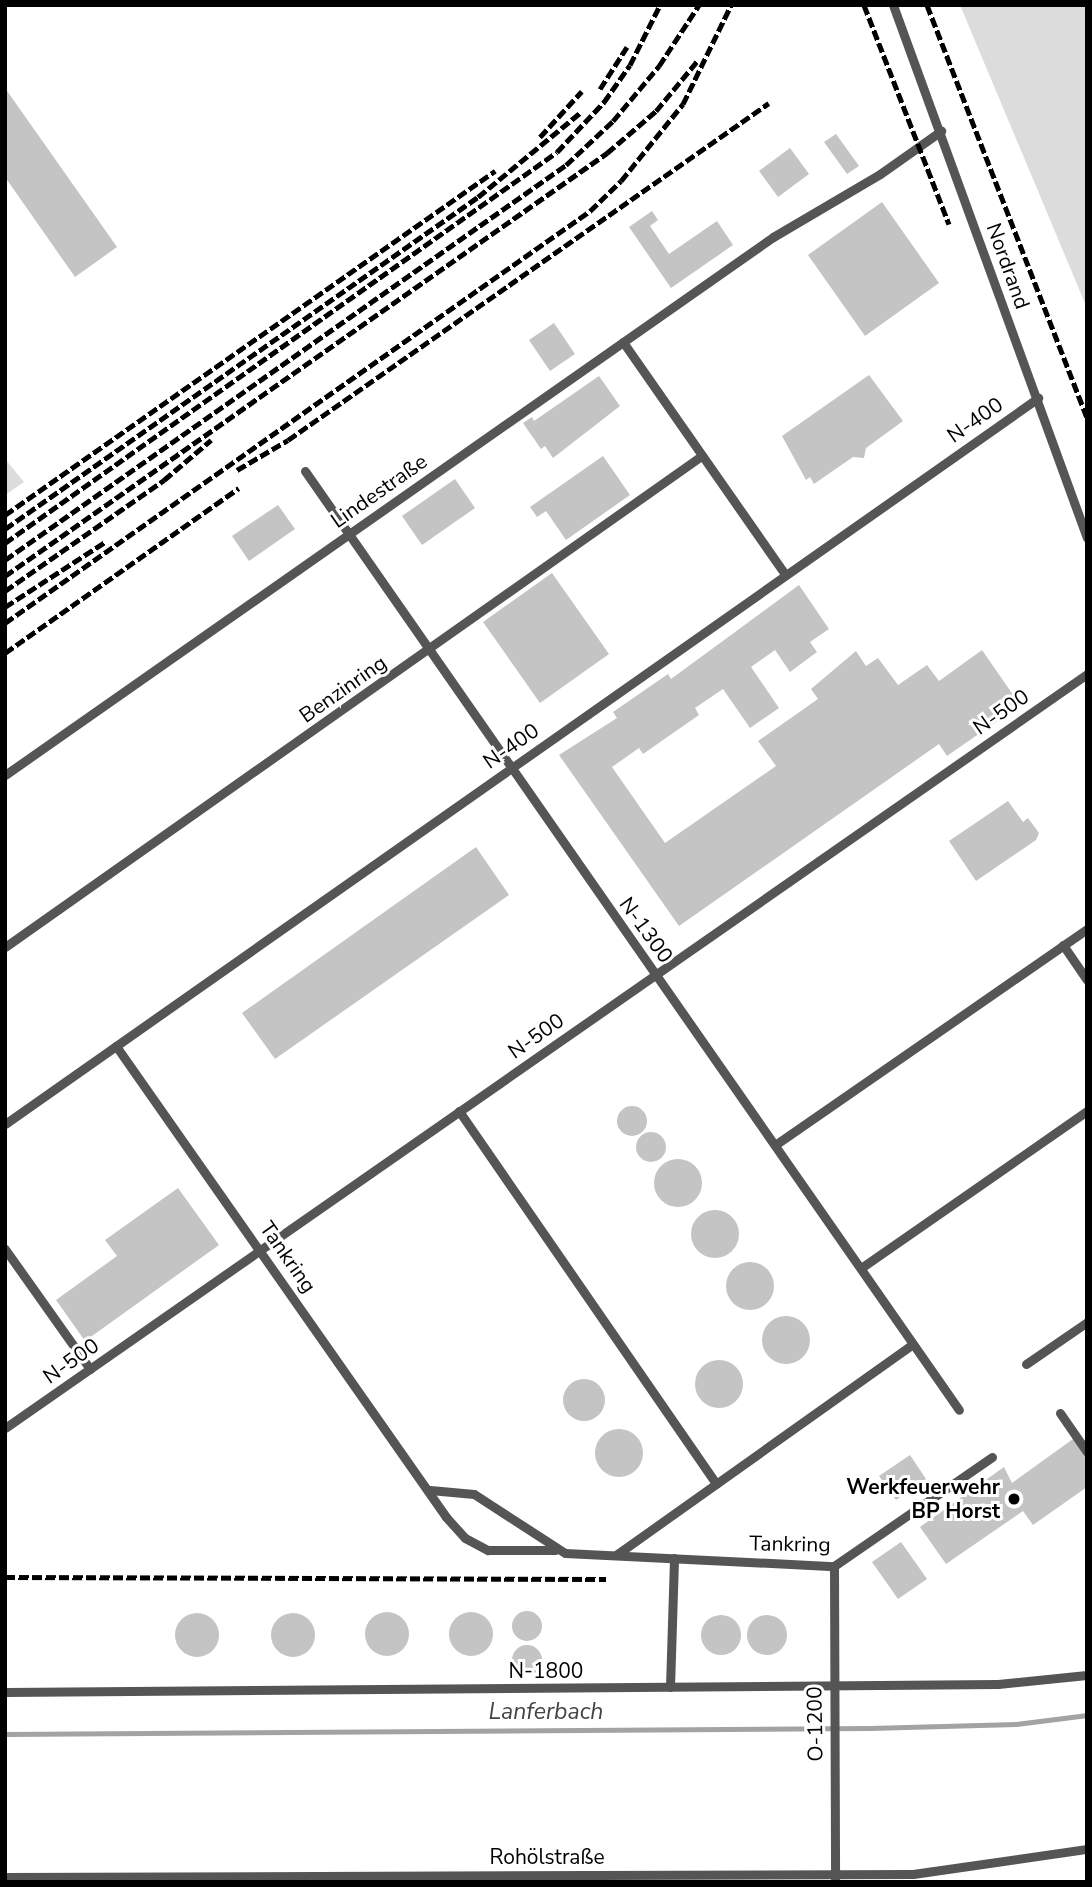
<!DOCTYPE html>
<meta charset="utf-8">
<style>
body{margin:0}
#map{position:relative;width:1092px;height:1887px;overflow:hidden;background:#fff;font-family:"Nunito Sans",sans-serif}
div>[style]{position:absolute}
.green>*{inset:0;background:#dcdcdc}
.stream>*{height:5px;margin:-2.5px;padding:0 2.5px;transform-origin:2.5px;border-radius:2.5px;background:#a3a3a3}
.building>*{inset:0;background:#c4c4c4}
.round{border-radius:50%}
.lane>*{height:9px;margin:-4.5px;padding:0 4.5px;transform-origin:4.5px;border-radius:4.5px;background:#555}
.rail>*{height:5px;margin-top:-2.5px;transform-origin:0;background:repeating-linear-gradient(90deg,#000 0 10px,transparent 0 13.5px)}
.dots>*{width:19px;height:19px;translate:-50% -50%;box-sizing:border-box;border:4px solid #fff;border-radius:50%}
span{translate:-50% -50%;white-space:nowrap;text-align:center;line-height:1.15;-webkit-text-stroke:6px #fff;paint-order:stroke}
.street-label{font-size:21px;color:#000}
.poi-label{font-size:21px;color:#000;font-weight:700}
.right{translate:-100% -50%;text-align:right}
.water-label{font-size:23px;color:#444;font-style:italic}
.frame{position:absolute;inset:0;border:7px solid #000;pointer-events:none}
</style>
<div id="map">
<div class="green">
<i style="clip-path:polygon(960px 5px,1087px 5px,1087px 308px)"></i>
<i style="clip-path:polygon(5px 459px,24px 482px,5px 495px)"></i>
</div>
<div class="stream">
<i style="left:5px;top:1734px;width:865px;rotate:-0.4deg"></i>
<i style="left:870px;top:1728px;width:146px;rotate:-1.6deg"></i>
<i style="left:1016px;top:1724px;width:72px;rotate:-7.2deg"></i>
</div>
<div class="building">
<i style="clip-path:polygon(5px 88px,117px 247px,75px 277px,5px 177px)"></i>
<i style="clip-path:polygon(836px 134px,859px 166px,847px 174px,824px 142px)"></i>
<i style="clip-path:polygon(790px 148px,809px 174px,778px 197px,759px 171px)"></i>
<i style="clip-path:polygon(882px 202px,939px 283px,865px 336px,808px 255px)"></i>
<i style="clip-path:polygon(652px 211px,658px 220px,650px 226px,669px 254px,717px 221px,733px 245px,671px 288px,629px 227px)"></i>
<i style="clip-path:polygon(554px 323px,575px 354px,550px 371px,529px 340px)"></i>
<i style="clip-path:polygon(869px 375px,903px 421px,866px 448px,864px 458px,853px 457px,814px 484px,810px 477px,806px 480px,782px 436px)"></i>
<i style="clip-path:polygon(599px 376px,620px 406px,553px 458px,545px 446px,541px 449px,523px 423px,532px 417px,534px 421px)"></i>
<i style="clip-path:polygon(603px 456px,630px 495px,566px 540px,546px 511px,537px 517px,530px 507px)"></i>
<i style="clip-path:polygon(455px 479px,475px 508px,422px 545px,402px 516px)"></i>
<i style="clip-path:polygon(278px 505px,295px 529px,249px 561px,232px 536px)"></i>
<i style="clip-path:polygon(552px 573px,609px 654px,540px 703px,483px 622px)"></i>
<i style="clip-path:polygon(799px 585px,829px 629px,810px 642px,817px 652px,790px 672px,775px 650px,751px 667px,779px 708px,750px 728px,723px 689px,695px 708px,699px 715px,643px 754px,639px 748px,612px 767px,665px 843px,776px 766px,758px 741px,818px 699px,811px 689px,856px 651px,866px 666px,878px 658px,898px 685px,927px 665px,939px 681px,982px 650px,1020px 705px,947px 756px,939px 744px,679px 926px,559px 755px,617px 718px,613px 712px,668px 674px,671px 679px)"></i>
<i style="clip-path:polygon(1008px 801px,1023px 822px,1028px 818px,1039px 833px,1036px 840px,976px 881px,949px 841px)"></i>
<i style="clip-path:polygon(476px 847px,509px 895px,275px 1059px,242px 1013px)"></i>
<i class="round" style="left:617px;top:1106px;width:30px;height:30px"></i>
<i class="round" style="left:636px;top:1132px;width:30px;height:30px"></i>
<i class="round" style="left:654px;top:1159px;width:48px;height:48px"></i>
<i style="clip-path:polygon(178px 1188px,219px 1245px,85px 1341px,56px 1300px,117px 1256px,105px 1240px)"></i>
<i class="round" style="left:691px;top:1210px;width:48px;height:48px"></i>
<i class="round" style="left:726px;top:1262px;width:48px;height:48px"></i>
<i class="round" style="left:762px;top:1316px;width:48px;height:48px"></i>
<i class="round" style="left:695px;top:1360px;width:48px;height:48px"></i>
<i class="round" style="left:563px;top:1379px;width:42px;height:42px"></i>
<i class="round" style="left:595px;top:1429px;width:48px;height:48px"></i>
<i style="clip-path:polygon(1073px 1439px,1087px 1450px,1087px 1487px,1033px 1525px,1023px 1511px,946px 1564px,920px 1527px,1004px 1467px,1012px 1483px)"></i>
<i style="clip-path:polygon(910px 1455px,926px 1479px,896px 1500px,879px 1476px)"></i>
<i style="clip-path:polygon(901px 1542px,927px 1579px,898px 1599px,872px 1562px)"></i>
<i class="round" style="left:512px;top:1611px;width:30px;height:30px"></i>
<i class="round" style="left:365px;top:1612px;width:44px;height:44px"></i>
<i class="round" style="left:449px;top:1612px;width:44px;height:44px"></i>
<i class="round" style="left:175px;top:1613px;width:44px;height:44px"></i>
<i class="round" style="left:271px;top:1613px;width:44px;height:44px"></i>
<i class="round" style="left:701px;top:1615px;width:40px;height:40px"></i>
<i class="round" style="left:747px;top:1615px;width:40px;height:40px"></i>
<i class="round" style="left:512px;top:1645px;width:30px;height:30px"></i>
</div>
<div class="lane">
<i style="left:893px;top:5px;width:567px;rotate:70deg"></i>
<i style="left:623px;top:342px;width:282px;rotate:55.1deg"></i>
<i style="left:305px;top:471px;width:1144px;rotate:55.14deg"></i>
<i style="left:5px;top:775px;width:938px;rotate:-35.01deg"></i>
<i style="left:773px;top:237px;width:124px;rotate:-30.5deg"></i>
<i style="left:880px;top:174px;width:75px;rotate:-35.2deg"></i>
<i style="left:1063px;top:945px;width:42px;rotate:55.6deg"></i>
<i style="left:5px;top:947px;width:850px;rotate:-35.19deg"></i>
<i style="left:116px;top:1046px;width:575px;rotate:54.98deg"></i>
<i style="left:446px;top:1517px;width:28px;rotate:48deg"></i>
<i style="left:465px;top:1538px;width:26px;rotate:28deg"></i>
<i style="left:488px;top:1550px;width:67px"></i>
<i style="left:459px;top:1111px;width:453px;rotate:55.4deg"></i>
<i style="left:5px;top:1124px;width:1263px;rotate:-35.1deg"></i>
<i style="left:775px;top:1145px;width:379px;rotate:-34.7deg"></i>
<i style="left:5px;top:1249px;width:147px;rotate:54.7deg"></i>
<i style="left:861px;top:1268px;width:275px;rotate:-34.8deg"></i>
<i style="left:1026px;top:1364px;width:74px;rotate:-34.5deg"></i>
<i style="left:1060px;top:1413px;width:47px;rotate:55.3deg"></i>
<i style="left:5px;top:1428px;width:1319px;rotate:-34.87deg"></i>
<i style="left:430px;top:1490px;width:44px;rotate:5.2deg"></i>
<i style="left:474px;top:1494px;width:108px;rotate:33deg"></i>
<i style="left:565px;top:1553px;width:269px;rotate:2.8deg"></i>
<i style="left:834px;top:1566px;width:192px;rotate:-34.6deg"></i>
<i style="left:616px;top:1555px;width:364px;rotate:-35.4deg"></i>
<i style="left:834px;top:1566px;width:316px;rotate:89.8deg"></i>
<i style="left:670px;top:1687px;width:129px;rotate:-88.2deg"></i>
<i style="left:5px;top:1692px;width:993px;rotate:-0.46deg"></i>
<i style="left:998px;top:1684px;width:89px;rotate:-5.8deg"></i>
<i style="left:5px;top:1877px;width:908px;rotate:-0.19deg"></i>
<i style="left:913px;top:1874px;width:176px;rotate:-8.2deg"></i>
</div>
<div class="rail">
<i style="left:864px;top:5px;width:235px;rotate:68.8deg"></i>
<i style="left:927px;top:5px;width:443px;rotate:68.8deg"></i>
<i style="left:600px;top:89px;width:50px;rotate:-57.3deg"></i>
<i style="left:540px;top:137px;width:62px;rotate:-47.6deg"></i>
<i style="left:237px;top:470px;width:59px;rotate:-30.5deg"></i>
<i style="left:288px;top:440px;width:587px;rotate:-35.02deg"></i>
<i style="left:5px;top:515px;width:599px;rotate:-35.07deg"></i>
<i style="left:5px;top:529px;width:578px;rotate:-35.07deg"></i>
<i style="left:478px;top:197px;width:132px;rotate:-39.5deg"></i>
<i style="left:5px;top:543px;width:676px;rotate:-35.31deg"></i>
<i style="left:557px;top:152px;width:69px;rotate:-46.8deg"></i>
<i style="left:604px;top:102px;width:45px;rotate:-54.9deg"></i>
<i style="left:630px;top:65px;width:67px;rotate:-63.4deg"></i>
<i style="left:5px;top:560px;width:686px;rotate:-35.15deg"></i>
<i style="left:566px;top:165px;width:64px;rotate:-43.1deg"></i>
<i style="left:613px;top:121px;width:72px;rotate:-50.1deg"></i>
<i style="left:659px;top:66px;width:73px;rotate:-56.7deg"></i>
<i style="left:5px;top:576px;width:736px;rotate:-35.09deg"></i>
<i style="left:607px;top:153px;width:65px;rotate:-40.6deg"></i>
<i style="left:656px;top:111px;width:66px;rotate:-50.5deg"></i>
<i style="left:5px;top:591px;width:194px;rotate:-34.9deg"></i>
<i style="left:164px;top:480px;width:62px;rotate:-40.4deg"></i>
<i style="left:5px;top:607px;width:119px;rotate:-33deg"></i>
<i style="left:5px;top:623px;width:716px;rotate:-35.16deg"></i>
<i style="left:590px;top:211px;width:43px;rotate:-44.1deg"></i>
<i style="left:621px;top:181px;width:99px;rotate:-51.2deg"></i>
<i style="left:683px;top:104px;width:110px;rotate:-64.1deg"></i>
<i style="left:5px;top:653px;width:286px;rotate:-35.2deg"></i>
<i style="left:5px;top:1577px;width:601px;rotate:0.19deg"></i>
</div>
<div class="dots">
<i style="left:1014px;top:1499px;background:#000"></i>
</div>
<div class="street-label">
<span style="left:1008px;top:266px;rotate:70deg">Nordrand</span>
<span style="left:975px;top:420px;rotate:-35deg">N-400</span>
<span style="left:379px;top:491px;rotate:-35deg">Lindestraße</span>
<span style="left:343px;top:689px;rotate:-35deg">Benzinring</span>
<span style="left:1001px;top:712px;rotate:-35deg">N-500</span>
<span style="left:511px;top:746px;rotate:-35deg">N-400</span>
<span style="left:646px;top:930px;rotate:54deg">N-1300</span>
<span style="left:536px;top:1036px;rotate:-35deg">N-500</span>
<span style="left:288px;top:1257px;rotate:55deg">Tankring</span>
<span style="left:71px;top:1361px;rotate:-35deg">N-500</span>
<span style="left:790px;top:1544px;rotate:1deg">Tankring</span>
<span style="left:546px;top:1671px">N-1800</span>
<span style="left:815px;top:1724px;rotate:-91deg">O-1200</span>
<span style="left:547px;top:1857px">Rohölstraße</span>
</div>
<div class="poi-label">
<span class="right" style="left:1000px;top:1499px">Werkfeuerwehr<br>BP Horst</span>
</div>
<div class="water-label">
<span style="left:546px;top:1712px">Lanferbach</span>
</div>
<div class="frame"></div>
</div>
